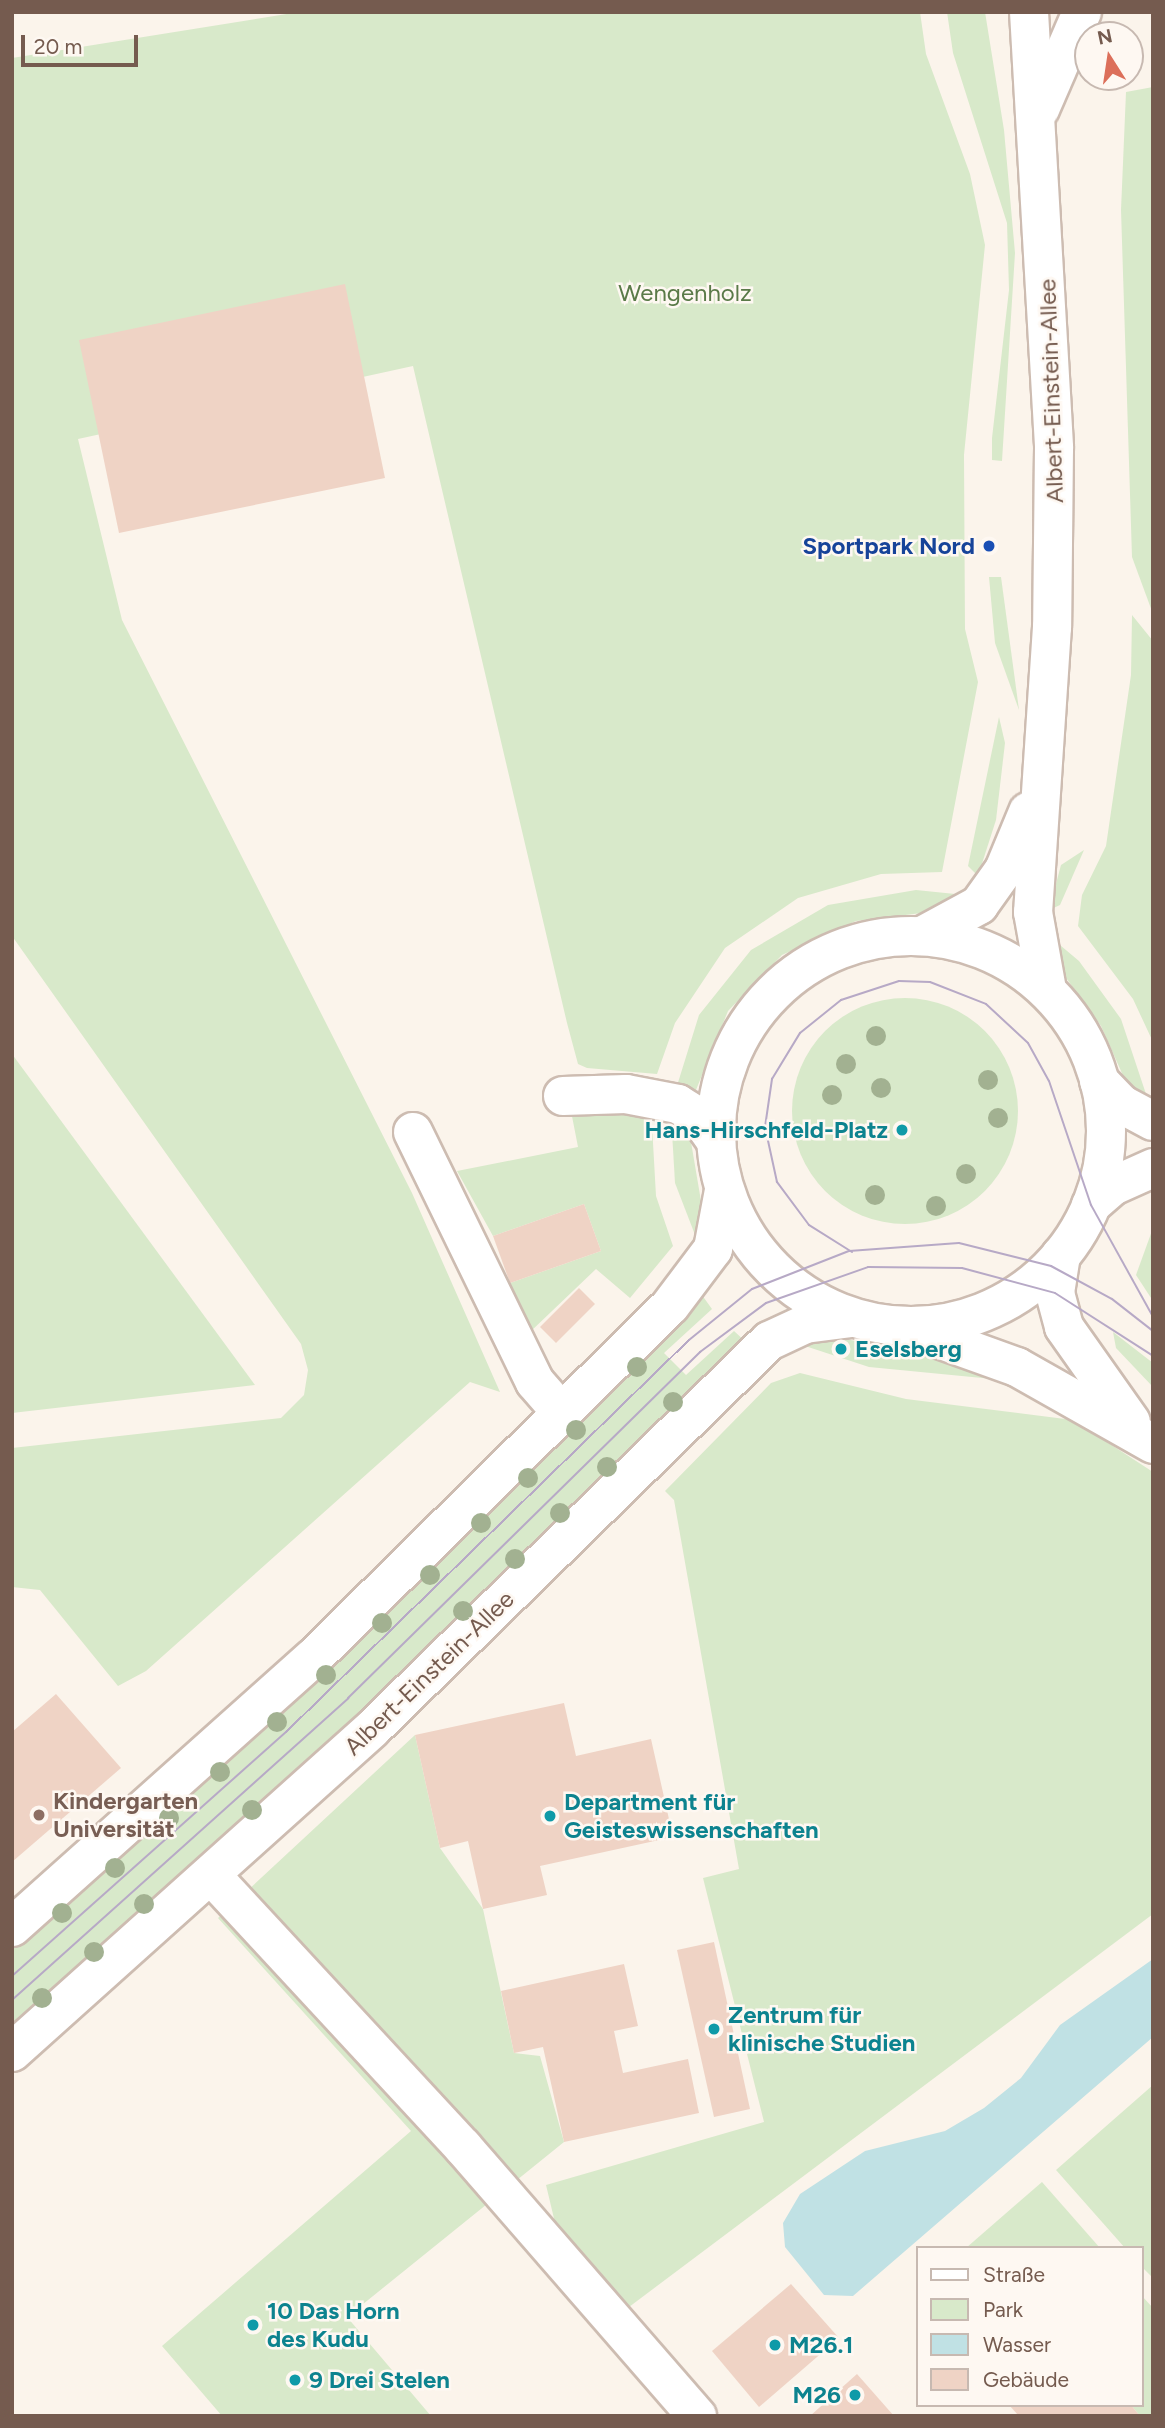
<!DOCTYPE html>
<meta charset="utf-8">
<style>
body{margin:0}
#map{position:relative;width:1165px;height:2428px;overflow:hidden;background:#fbf4eb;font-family:Figtree,sans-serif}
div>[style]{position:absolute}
.green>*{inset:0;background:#d8e9ca}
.round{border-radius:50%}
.water>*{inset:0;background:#c0e1e4}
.building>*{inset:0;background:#efd3c5}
.roads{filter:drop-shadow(2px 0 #cdbcb1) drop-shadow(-2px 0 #cdbcb1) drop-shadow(0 2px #cdbcb1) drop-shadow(0 -2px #cdbcb1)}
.minor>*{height:38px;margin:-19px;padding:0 19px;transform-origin:19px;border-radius:19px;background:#fff}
.minor>.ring{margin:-19px;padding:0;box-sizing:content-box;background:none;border:38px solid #fff;border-radius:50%}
.tram>*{height:2px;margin:-1px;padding:0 1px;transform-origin:1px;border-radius:1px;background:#b7a9c6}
.trees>*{width:20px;height:20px;margin:-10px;border-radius:50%;background:#a2b191}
.dots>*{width:19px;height:19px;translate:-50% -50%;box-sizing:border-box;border:4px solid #fef8f2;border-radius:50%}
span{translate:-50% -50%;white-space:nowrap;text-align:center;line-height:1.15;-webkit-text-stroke:5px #fef8f2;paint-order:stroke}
.park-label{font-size:24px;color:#5a7a48}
.street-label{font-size:24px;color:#755b4f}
.transit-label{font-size:24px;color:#164399;font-weight:700}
.right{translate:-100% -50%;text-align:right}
.culture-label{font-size:24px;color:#0d838f;font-weight:700}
.left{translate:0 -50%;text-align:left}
.education-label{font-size:24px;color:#785e54;font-weight:700}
.frame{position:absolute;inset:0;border:14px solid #755b4f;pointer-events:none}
.legend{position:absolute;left:916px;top:2246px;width:228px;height:161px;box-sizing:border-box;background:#fef8f2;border:2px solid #c7b9b1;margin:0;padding:9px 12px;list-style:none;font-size:21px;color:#755b4f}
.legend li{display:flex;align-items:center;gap:14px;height:35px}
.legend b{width:35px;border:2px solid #c7b9b1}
.north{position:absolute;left:1074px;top:21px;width:70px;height:70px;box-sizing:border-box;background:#fef8f2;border:2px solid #c7b9b1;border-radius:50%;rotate:348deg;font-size:19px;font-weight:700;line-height:28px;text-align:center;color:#755b4f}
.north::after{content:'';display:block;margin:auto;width:24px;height:32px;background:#dc6f5a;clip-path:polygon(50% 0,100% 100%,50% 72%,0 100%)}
.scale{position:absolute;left:21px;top:35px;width:117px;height:32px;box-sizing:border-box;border:4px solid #755b4f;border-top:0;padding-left:9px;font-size:21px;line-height:24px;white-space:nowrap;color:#755b4f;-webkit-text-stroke:5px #fef8f2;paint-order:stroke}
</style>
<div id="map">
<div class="green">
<i style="clip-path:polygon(299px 12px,920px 12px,926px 54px,970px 174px,985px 245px,964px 455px,965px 629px,978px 682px,942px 872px,881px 874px,798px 898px,725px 948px,675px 1023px,657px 1074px,587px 1068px,578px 1064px,567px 1023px,413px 366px,78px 439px,122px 620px,412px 1193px,500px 1392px,470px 1382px,146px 1671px,118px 1686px,40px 1590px,12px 1587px,12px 1448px,281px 1418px,304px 1395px,308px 1370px,301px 1344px,12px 936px,12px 58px)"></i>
<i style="clip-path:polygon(947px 12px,985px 12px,1004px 130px,1015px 253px,1002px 461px,992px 460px,992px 438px,1009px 290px,1007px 223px,953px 53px)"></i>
<i style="clip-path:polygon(1153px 87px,1153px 614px,1132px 557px,1121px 210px,1126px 92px)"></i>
<i style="clip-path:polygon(989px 577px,1001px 577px,1019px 710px,995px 643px)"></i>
<i style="clip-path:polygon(1132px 615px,1153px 641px,1153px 1042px,1133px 999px,1078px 926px,1082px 895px,1106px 846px,1131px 675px)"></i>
<i style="clip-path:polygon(999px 717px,1005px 743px,996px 820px,978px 876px,968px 866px)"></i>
<i style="clip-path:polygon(1084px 850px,1060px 905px,1049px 910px,1061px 865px)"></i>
<i style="clip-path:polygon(916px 890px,965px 895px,930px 912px,856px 921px,782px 955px,728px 1011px,696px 1090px,676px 1089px,699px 1015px,751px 950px,828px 905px)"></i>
<i style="clip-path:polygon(1048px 935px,1079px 961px,1121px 1019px,1148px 1100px,1125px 1080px,1101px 1026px,1061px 971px)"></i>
<i class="round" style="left:792px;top:998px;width:226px;height:226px"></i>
<i style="clip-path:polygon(12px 1054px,255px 1385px,12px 1413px)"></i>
<i style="clip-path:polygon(570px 1106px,651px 1107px,656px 1196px,673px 1246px,630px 1298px,596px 1269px,529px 1333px,510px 1283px,601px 1251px,584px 1204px,493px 1236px,457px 1171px,578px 1147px)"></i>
<i style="clip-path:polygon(671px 1115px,690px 1136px,701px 1201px,697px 1240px,675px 1183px)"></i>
<i style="clip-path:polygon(1153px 1228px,1153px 1301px,1136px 1275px)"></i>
<i style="clip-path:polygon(699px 1291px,712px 1309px,664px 1353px,686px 1375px,734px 1331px,747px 1343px,420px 1664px,12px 2035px,12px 1944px)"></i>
<i style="clip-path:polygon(1113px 1332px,1153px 1363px,1153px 1387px,1116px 1348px)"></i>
<i style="clip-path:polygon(834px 1337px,939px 1356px,1003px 1380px,869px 1367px,799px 1344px)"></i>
<i style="clip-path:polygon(800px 1373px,906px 1399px,1073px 1420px,1153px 1472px,1153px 1914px,629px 2307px,557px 2231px,546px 2185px,764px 2122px,703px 1878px,739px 1869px,674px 1500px,665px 1491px,771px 1383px)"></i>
<i style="clip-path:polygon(415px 1735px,440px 1848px,483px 1909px,514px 2053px,540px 2056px,564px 2142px,347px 2317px,431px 2416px,222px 2416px,162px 2346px,411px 2131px,218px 1918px)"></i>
<i style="clip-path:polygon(1153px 2085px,1153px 2278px,1142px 2267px,1142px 2248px,1125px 2248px,1056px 2170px)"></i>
<i style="clip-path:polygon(1042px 2182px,1100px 2248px,966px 2248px)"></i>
<i style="clip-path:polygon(1142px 2296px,1153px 2308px,1153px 2416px,1140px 2416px,1131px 2405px,1142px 2405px)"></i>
</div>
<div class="water">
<i style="clip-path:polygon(1153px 1959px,1153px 2037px,853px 2296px,824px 2295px,785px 2247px,783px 2223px,800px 2194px,865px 2151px,945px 2131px,984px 2108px,1021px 2078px,1060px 2025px)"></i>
</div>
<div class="building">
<i style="clip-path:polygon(345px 284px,385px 478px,119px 533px,79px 340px)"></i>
<i style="clip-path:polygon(584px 1204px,601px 1251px,510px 1283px,493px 1236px)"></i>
<i style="clip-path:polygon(579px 1288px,595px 1304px,556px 1343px,540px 1327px)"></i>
<i style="clip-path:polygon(56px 1694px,121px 1768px,12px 1862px,12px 1732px)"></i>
<i style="clip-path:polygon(564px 1703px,576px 1756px,651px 1739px,673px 1837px,540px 1866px,547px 1895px,483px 1909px,468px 1841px,440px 1848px,415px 1735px)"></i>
<i style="clip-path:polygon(714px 1942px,750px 2109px,714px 2117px,677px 1950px)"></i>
<i style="clip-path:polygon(624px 1964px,638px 2026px,614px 2031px,623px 2073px,688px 2059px,699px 2113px,564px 2142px,543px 2047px,514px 2053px,501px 1991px)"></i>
<i style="clip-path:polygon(791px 2284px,839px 2338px,759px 2407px,712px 2351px)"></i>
<i style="clip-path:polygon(857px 2374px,894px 2416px,810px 2416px)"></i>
<i style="clip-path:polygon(1009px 2405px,1131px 2405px,1140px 2416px,1019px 2416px)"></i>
</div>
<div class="roads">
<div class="minor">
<i style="left:1029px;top:12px;width:437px;rotate:86.7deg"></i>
<i style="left:1054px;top:448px;width:179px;rotate:90.6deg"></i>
<i style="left:1052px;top:627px;width:286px;rotate:93.8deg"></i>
<i style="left:1033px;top:912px;width:79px;rotate:79.8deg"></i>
<i style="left:1040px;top:109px;width:106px;rotate:-66.6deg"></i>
<i class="ring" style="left:716px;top:936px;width:352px;height:352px"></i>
<i style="left:922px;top:936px;width:65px;rotate:-28.5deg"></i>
<i style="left:979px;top:905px;width:43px;rotate:-54.5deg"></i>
<i style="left:1004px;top:870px;width:63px;rotate:-67.5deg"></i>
<i style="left:1099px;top:1081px;width:32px;rotate:46deg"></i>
<i style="left:1121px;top:1104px;width:36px;rotate:28deg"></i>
<i style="left:563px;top:1096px;width:63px;rotate:-1.8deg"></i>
<i style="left:626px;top:1094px;width:53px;rotate:10.9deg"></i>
<i style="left:678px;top:1104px;width:25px;rotate:32deg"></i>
<i style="left:699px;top:1117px;width:28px;rotate:55deg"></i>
<i style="left:413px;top:1132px;width:278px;rotate:64deg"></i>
<i style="left:535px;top:1382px;width:41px;rotate:48.9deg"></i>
<i style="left:1091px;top:1205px;width:29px;rotate:-41deg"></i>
<i style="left:1113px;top:1186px;width:44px;rotate:-24.2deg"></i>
<i style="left:1061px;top:1255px;width:38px;rotate:99deg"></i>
<i style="left:1055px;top:1293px;width:35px;rotate:75deg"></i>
<i style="left:1064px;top:1327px;width:116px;rotate:54.8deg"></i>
<i style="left:914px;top:1330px;width:109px;rotate:19.8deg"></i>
<i style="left:1017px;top:1367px;width:156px;rotate:29.5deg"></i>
<i style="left:211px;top:1875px;width:371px;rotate:47.2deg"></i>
<i style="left:463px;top:2147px;width:357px;rotate:49deg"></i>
<i style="left:12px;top:1927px;width:404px;rotate:-41.8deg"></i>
<i style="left:313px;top:1658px;width:501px;rotate:-44.6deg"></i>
<i style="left:670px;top:1306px;width:71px;rotate:-53deg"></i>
<i style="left:713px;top:1249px;width:60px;rotate:-79.4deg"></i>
<i style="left:12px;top:2052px;width:484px;rotate:-41.9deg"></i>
<i style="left:372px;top:1729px;width:555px;rotate:-44.34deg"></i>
<i style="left:769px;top:1341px;width:40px;rotate:-25deg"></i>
<i style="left:805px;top:1324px;width:47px;rotate:-7.3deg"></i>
</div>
</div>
<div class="tram">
<i style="left:852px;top:1252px;width:51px;rotate:-147.9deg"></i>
<i style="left:809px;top:1225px;width:54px;rotate:-126.7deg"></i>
<i style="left:777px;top:1182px;width:56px;rotate:-102.3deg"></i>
<i style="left:765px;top:1127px;width:49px;rotate:-81.7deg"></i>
<i style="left:772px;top:1079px;width:54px;rotate:-58.7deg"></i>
<i style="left:800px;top:1033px;width:53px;rotate:-38.8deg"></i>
<i style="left:841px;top:1000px;width:61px;rotate:-18.1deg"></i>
<i style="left:899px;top:981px;width:31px;rotate:2deg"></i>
<i style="left:930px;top:982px;width:60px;rotate:21.4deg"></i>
<i style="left:986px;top:1004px;width:57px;rotate:42.9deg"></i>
<i style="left:1028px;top:1043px;width:43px;rotate:61.1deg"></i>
<i style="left:1049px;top:1081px;width:131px;rotate:71.3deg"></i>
<i style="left:1091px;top:1205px;width:128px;rotate:61deg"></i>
<i style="left:12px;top:1976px;width:367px;rotate:-41.7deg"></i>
<i style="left:286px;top:1732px;width:562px;rotate:-44.21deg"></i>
<i style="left:689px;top:1340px;width:81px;rotate:-39deg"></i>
<i style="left:752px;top:1289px;width:104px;rotate:-21.4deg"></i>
<i style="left:849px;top:1251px;width:110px;rotate:-4.2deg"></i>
<i style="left:959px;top:1243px;width:95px;rotate:14deg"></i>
<i style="left:1051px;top:1266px;width:69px;rotate:28.4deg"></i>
<i style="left:1112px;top:1299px;width:52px;rotate:38deg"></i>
<i style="left:12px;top:2000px;width:452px;rotate:-41.9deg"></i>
<i style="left:348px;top:1698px;width:494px;rotate:-44.5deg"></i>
<i style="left:700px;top:1352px;width:82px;rotate:-36.6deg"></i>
<i style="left:766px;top:1303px;width:108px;rotate:-19.4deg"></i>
<i style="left:868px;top:1267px;width:94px;rotate:0.6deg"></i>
<i style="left:962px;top:1268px;width:96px;rotate:15deg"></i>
<i style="left:1055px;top:1293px;width:117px;rotate:32.7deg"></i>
</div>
<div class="trees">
<i style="left:876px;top:1036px"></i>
<i style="left:846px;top:1064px"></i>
<i style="left:988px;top:1080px"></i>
<i style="left:881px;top:1088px"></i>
<i style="left:832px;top:1095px"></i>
<i style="left:998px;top:1118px"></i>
<i style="left:966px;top:1174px"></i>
<i style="left:875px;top:1195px"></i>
<i style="left:936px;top:1206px"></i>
<i style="left:637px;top:1367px"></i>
<i style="left:673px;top:1402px"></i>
<i style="left:576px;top:1430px"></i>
<i style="left:607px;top:1467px"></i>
<i style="left:528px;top:1478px"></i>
<i style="left:560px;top:1513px"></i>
<i style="left:481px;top:1523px"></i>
<i style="left:515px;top:1559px"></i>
<i style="left:430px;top:1575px"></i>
<i style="left:463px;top:1611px"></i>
<i style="left:382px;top:1623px"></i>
<i style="left:326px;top:1675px"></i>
<i style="left:277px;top:1722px"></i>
<i style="left:220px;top:1772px"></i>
<i style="left:252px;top:1810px"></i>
<i style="left:169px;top:1818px"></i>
<i style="left:115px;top:1868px"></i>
<i style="left:144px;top:1904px"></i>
<i style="left:62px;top:1913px"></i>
<i style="left:94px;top:1952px"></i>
<i style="left:42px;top:1998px"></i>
</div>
<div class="dots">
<i style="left:989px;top:546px;background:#1a4fb4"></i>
<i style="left:902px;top:1130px;background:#0f9aa8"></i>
<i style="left:841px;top:1349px;background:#0f9aa8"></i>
<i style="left:39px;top:1815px;background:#8d6e63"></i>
<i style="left:550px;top:1816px;background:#0f9aa8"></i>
<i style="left:714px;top:2029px;background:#0f9aa8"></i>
<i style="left:253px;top:2325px;background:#0f9aa8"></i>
<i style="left:775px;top:2345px;background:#0f9aa8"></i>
<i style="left:295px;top:2380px;background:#0f9aa8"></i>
<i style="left:855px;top:2395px;background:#0f9aa8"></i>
</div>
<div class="park-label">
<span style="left:685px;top:293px">Wengenholz</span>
</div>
<div class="street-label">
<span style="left:1051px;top:391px;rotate:-92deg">Albert-Einstein-Allee</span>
<span style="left:429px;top:1673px;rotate:-44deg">Albert-Einstein-Allee</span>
</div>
<div class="transit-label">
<span class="right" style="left:975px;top:546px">Sportpark Nord</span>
</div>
<div class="culture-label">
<span class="right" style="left:888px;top:1130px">Hans-Hirschfeld-Platz</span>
<span class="left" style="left:855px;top:1349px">Eselsberg</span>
<span class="left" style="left:564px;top:1816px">Department für<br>Geisteswissenschaften</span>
<span class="left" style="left:728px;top:2029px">Zentrum für<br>klinische Studien</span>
<span class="left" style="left:267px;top:2325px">10 Das Horn<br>des Kudu</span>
<span class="left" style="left:789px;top:2345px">M26.1</span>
<span class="left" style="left:309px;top:2380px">9 Drei Stelen</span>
<span class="right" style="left:841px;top:2395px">M26</span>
</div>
<div class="education-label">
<span class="left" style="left:53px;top:1815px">Kindergarten<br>Universität</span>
</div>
<div class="frame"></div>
<ul class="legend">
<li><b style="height:9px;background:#fff"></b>Straße</li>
<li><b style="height:19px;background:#d8e9ca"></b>Park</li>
<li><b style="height:19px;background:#c0e1e4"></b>Wasser</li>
<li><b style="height:19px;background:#efd3c5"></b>Gebäude</li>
</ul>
<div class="north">N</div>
<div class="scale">20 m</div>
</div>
